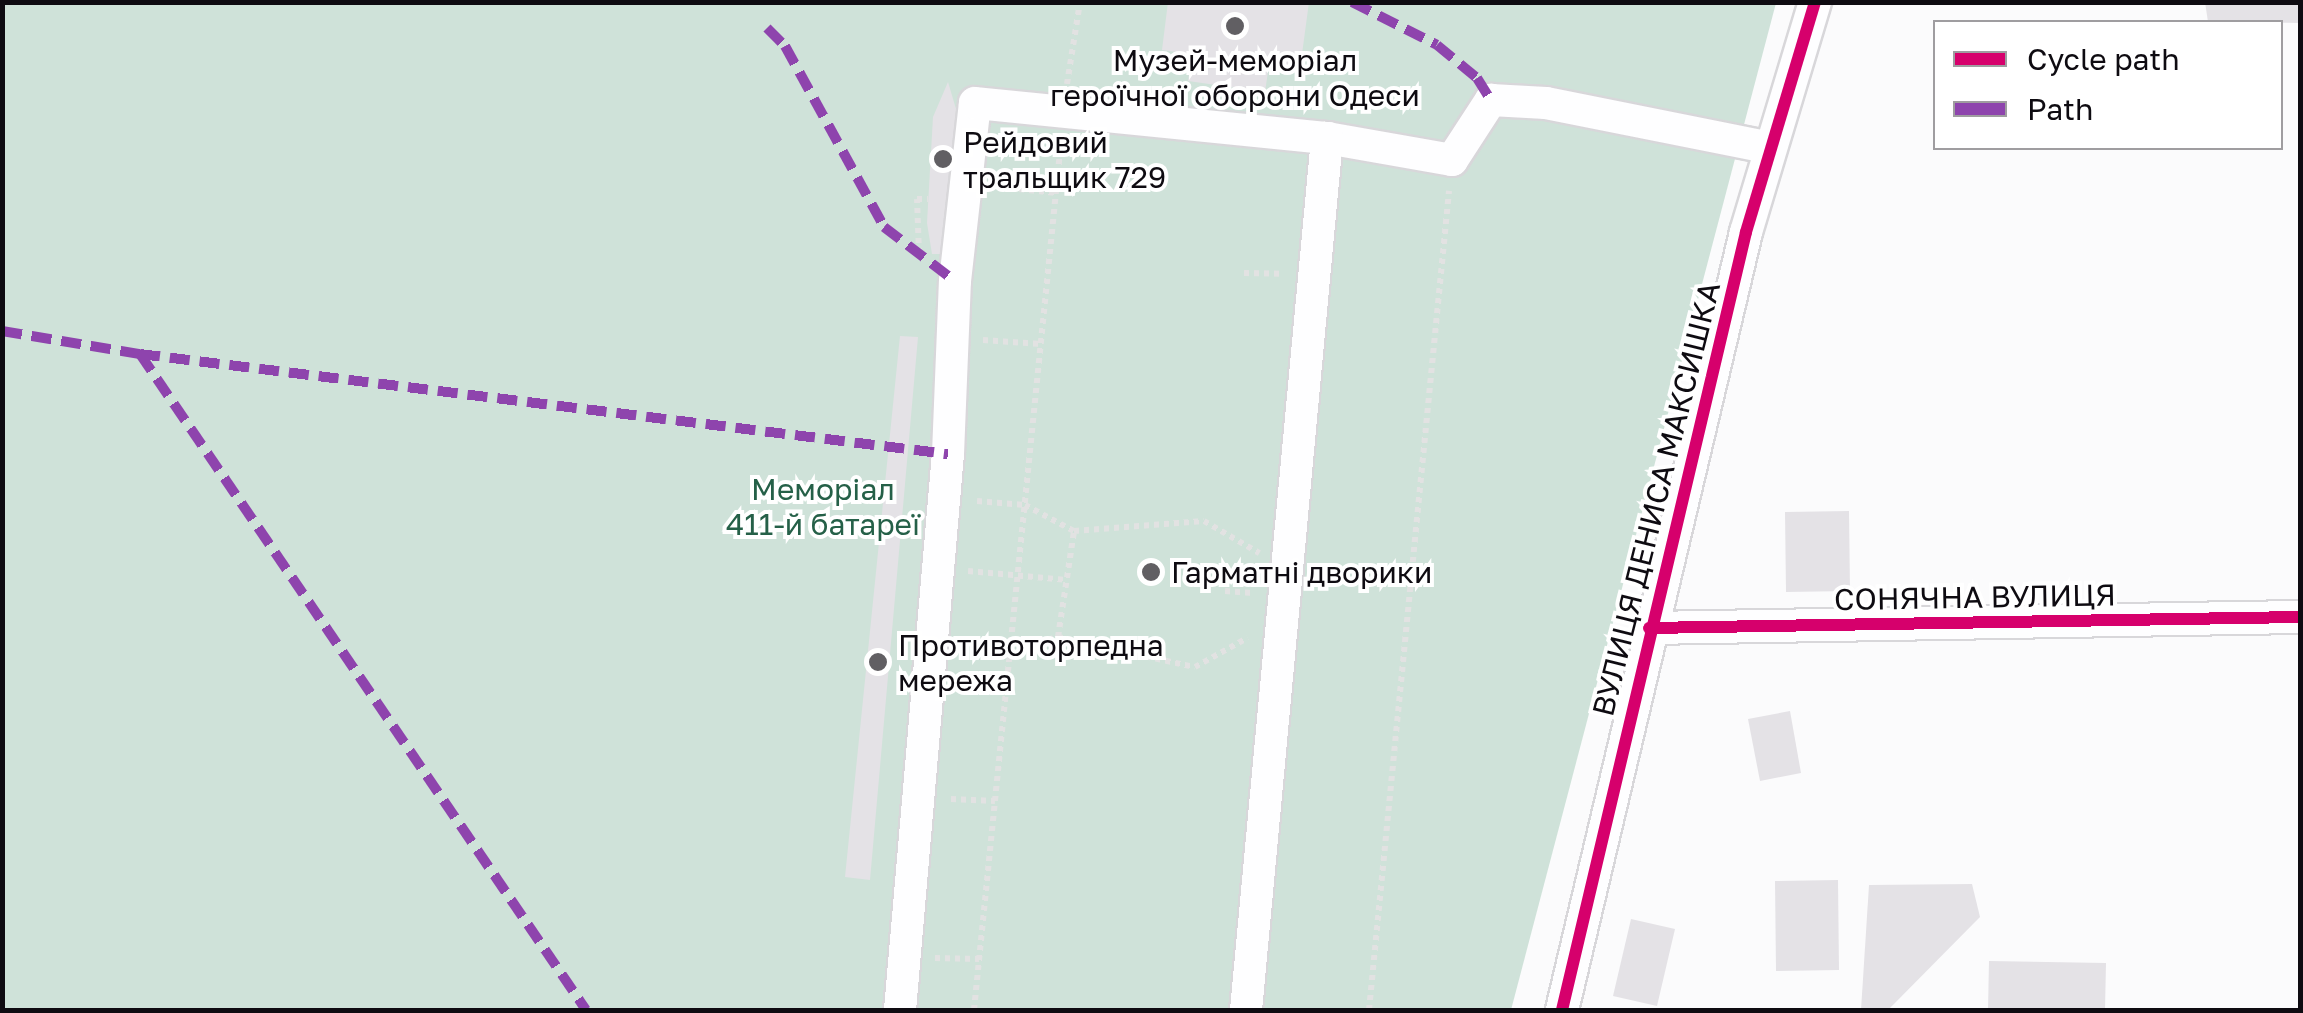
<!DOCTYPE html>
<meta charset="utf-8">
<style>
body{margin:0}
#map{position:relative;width:2303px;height:1013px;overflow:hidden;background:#fbfbfc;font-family:"Golos Text",sans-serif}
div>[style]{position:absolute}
.forest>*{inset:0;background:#cfe2d9}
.building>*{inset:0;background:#e4e2e6}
.path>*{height:6px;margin-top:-3px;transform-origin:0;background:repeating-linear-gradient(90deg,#e2e2e2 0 5px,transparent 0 10px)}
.roads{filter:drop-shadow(2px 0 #d8d7da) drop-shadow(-2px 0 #d8d7da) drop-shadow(0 2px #d8d7da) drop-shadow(0 -2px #d8d7da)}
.minor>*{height:32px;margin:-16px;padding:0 16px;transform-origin:16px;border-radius:16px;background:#fefeff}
.quiet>*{height:10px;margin-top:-5px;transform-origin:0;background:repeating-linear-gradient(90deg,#8e44ad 0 20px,transparent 0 30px)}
.cycleway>*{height:12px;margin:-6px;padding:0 6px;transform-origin:6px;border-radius:6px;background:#d6006c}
.dots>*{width:28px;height:28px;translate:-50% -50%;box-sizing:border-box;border:5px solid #fff;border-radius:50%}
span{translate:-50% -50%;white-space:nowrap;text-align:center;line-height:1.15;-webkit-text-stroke:8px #fff;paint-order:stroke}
.poi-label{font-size:30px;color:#0e0b11}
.left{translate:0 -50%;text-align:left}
.park-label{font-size:30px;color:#256048}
.street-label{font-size:30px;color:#0e0b11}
.frame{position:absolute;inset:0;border:5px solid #0e0b11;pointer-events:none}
.legend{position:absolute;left:1933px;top:20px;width:350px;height:130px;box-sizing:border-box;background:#fff;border:2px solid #9f9da0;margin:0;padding:12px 18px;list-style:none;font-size:30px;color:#0e0b11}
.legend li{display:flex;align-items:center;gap:20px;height:50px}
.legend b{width:50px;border:2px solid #9f9da0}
</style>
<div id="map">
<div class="forest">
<i style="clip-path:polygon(2px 3px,1776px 3px,1511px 1010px,3px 1010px)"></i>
</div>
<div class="building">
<i style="clip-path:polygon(1168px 2px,1309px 2px,1300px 69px,1269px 65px,1265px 92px,1188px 81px,1192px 54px,1162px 50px)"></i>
<i style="clip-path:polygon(2205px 2px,2300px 2px,2300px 23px,2208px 22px)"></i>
<i style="clip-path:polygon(948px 82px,959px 119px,945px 254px,932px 254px,927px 223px,933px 117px)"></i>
<i style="clip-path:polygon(900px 336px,918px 337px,870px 880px,845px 877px)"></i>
<i style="clip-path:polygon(1849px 511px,1850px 591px,1786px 592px,1785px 512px)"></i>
<i style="clip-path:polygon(1790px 711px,1801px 773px,1760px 781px,1748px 719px)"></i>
<i style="clip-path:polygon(1838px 880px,1839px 970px,1776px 971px,1775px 881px)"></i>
<i style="clip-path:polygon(1972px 884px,1980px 917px,1888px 1010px,1861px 1010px,1869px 885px)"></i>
<i style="clip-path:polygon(1631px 919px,1675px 929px,1657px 1006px,1613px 996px)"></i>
<i style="clip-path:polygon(1989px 961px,2106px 963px,2105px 1010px,1988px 1010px)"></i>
</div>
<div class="path">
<i style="left:1067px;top:84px;width:83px;rotate:-81deg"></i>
<i style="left:999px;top:187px;width:58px;rotate:5.9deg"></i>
<i style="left:919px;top:253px;width:54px;rotate:-92.1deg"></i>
<i style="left:917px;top:199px;width:11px"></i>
<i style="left:1244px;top:273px;width:39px;rotate:1deg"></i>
<i style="left:983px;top:340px;width:58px;rotate:3.9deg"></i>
<i style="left:977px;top:501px;width:48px;rotate:4.8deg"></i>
<i style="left:1025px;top:505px;width:55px;rotate:28deg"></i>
<i style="left:1074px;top:531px;width:130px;rotate:-4.4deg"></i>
<i style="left:1204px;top:521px;width:64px;rotate:30.2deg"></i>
<i style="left:968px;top:571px;width:98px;rotate:5.2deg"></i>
<i style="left:1225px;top:591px;width:28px;rotate:4deg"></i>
<i style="left:1058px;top:637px;width:107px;rotate:-81.4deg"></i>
<i style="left:962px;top:651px;width:48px"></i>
<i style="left:1010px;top:651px;width:50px;rotate:-16.3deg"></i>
<i style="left:1058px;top:637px;width:140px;rotate:12.4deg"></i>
<i style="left:1195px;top:667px;width:60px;rotate:-29.1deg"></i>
<i style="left:951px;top:799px;width:44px;rotate:2.6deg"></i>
<i style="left:935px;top:958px;width:44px;rotate:1.3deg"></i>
<i style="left:974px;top:1010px;width:873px;rotate:-84.28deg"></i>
<i style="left:1369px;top:1010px;width:823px;rotate:-84.42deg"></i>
</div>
<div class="roads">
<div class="minor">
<i style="left:1649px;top:628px;width:651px;rotate:-0.97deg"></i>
<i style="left:900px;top:1010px;width:558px;rotate:-85.07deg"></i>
<i style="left:948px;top:454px;width:173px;rotate:-87.7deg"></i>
<i style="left:955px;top:281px;width:179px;rotate:-83.6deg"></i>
<i style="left:975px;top:103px;width:354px;rotate:5.7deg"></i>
<i style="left:1327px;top:138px;width:127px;rotate:10deg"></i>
<i style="left:1452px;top:160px;width:72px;rotate:-57deg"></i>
<i style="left:1491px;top:100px;width:55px;rotate:3.1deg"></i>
<i style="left:1546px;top:103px;width:229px;rotate:11.3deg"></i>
<i style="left:1246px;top:1010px;width:876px;rotate:-84.69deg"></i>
<i style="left:1562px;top:1010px;width:799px;rotate:-76.69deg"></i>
<i style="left:1746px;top:232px;width:240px;rotate:-73.3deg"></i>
</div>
</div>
<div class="quiet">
<i style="left:1352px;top:2px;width:95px;rotate:26.8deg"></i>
<i style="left:1437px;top:45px;width:52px;rotate:39.5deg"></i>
<i style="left:1477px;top:78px;width:26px;rotate:58deg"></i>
<i style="left:767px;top:28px;width:25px;rotate:45deg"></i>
<i style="left:785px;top:46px;width:206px;rotate:61.3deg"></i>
<i style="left:884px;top:227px;width:89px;rotate:37.3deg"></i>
<i style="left:2px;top:331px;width:140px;rotate:9.5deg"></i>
<i style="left:140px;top:354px;width:793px;rotate:55.79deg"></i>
<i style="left:140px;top:354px;width:814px;rotate:7.06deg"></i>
</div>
<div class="cycleway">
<i style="left:1649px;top:628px;width:651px;rotate:-0.97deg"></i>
<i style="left:1562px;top:1010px;width:799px;rotate:-76.69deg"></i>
<i style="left:1746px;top:232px;width:240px;rotate:-73.3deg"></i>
</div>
<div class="dots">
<i style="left:1235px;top:26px;background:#615f63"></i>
<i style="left:943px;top:159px;background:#615f63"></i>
<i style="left:1151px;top:572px;background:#615f63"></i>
<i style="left:878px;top:662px;background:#615f63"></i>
</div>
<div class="poi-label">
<span style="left:1235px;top:77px">Музей-меморіал<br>героїчної оборони Одеси</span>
<span class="left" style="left:963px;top:159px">Рейдовий<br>тральщик 729</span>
<span class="left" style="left:1171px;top:572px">Гарматні дворики</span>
<span class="left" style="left:898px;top:662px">Противоторпедна<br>мережа</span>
</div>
<div class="park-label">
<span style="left:823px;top:506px">Меморіал<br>411-й батареї</span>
</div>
<div class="street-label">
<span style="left:1656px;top:499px;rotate:-76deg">ВУЛИЦЯ ДЕНИСА МАКСИШКА</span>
<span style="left:1975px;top:597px;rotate:-1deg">СОНЯЧНА ВУЛИЦЯ</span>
</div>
<div class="frame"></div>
<ul class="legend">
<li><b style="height:12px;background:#d6006c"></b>Cycle path</li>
<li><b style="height:12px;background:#8e44ad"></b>Path</li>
</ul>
</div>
